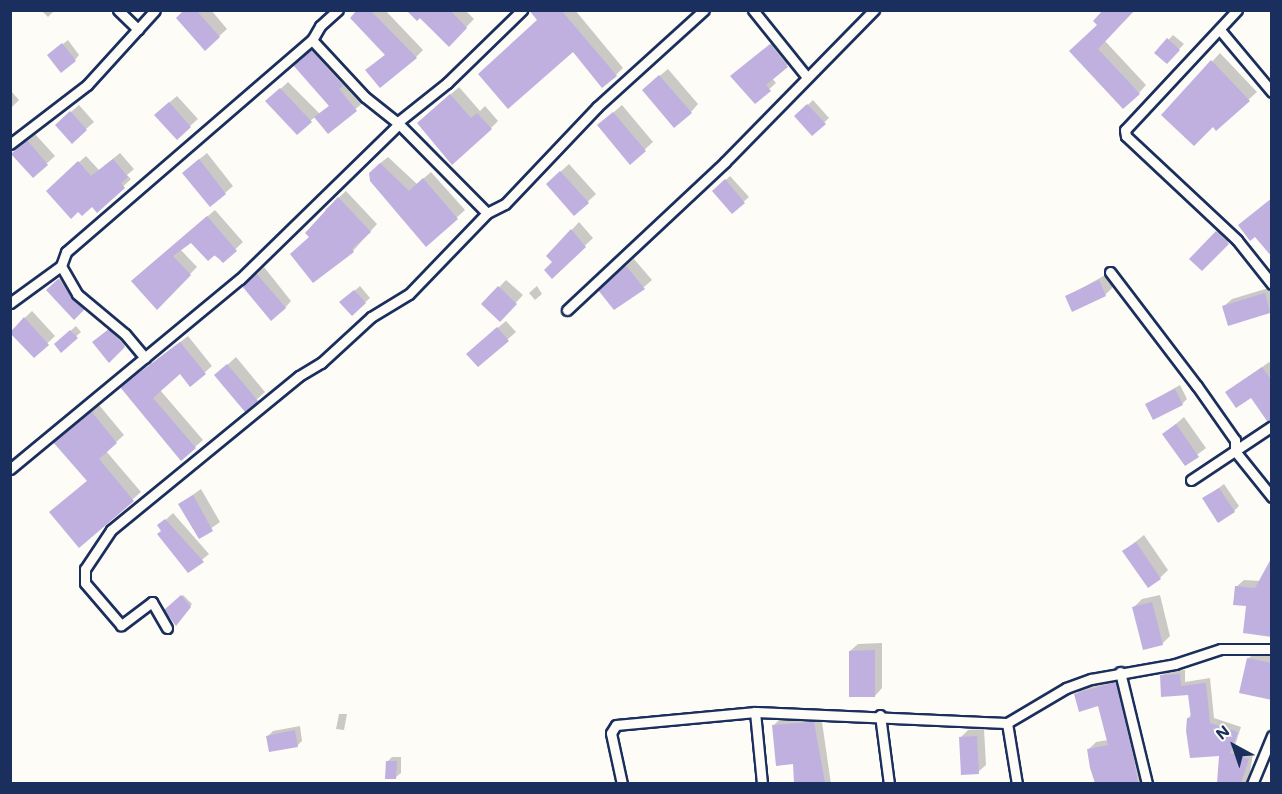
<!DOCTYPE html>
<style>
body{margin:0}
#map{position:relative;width:1282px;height:794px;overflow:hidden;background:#fdfcf7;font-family:Mali,sans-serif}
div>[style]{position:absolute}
.shadow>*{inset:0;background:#0003}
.building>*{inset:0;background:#bfb0e0}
.roads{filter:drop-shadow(2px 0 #1b2f5e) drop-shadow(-2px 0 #1b2f5e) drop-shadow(0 2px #1b2f5e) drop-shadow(0 -2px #1b2f5e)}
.minor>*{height:9px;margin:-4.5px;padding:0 4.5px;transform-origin:4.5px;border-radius:4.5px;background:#fdfcf7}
span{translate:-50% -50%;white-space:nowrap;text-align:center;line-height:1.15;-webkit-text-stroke:5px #fdfcf7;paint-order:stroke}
.frame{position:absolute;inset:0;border:12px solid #1b2f5e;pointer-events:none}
.north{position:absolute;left:1204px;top:716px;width:60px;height:60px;-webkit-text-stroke:4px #fdfcf7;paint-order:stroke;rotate:320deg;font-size:16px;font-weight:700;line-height:24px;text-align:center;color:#1b2f5e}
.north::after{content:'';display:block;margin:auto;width:21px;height:27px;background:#1b2f5e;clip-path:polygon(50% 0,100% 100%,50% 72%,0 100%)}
</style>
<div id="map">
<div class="shadow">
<i style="clip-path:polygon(41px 10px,55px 10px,48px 17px)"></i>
<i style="clip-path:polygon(185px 10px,211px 10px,227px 29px,205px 49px)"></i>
<i style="clip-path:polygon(359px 10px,385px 10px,423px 50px,416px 57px,375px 63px,386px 54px)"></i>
<i style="clip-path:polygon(411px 10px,465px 10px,474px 19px,449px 45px)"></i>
<i style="clip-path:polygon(536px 10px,575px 10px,623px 68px,616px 75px,573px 50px,538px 20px)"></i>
<i style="clip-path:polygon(1099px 25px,1105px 41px,1146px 85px,1139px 93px,1071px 51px)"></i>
<i style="clip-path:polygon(1173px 35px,1184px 44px,1167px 62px,1157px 52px)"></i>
<i style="clip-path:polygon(777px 39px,794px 59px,772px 78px,776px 83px,755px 102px,739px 70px)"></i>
<i style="clip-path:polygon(68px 40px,79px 55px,75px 60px,52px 53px)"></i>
<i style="clip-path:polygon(319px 44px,364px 102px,328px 132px,316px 116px,297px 133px,275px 94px,288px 82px,320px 114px,330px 105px,303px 58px)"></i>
<i style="clip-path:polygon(1220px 53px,1257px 92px,1216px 129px,1213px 125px,1163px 115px)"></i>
<i style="clip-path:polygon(668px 69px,698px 104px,691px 112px,651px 83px)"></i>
<i style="clip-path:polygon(459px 87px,480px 111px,485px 106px,498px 121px,491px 128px,426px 116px)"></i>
<i style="clip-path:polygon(10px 90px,19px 100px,10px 109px)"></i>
<i style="clip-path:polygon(177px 96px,198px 119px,190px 126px,164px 107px)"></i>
<i style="clip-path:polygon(813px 100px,829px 118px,812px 134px,796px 116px)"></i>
<i style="clip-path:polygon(79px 105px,94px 122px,86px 129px,65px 117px)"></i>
<i style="clip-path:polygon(622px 105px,653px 142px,630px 163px,607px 118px)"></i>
<i style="clip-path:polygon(35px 134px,55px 156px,33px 176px,21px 147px)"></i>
<i style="clip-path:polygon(120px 153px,134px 169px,127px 175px,131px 179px,97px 211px,92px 205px,78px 210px,55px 184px,86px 156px,99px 170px)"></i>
<i style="clip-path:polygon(207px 153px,233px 186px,225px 193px,192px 165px)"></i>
<i style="clip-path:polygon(388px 157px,417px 184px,431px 172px,465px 210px,426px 245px,378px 165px)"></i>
<i style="clip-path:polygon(569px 164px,596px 194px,575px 214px,556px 176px)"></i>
<i style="clip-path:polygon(730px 176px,749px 197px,732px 212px,719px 186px)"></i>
<i style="clip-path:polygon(346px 191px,377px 224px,353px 251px,313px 281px,292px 256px,311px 237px,328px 213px,325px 210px)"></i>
<i style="clip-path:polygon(215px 210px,243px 242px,223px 261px,191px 241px,180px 249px,197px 267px,157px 308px,140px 274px)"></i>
<i style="clip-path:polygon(579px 222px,593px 238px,552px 277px,554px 262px,548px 256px)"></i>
<i style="clip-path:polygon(1225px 225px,1235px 235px,1202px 269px,1191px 259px)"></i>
<i style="clip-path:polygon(634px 259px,652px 280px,636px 294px,607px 283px)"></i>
<i style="clip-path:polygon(264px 267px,291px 301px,284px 309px,244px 287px)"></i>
<i style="clip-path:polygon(66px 272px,91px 301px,74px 317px,48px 290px)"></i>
<i style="clip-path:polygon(1107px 274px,1113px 287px,1105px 295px,1066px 297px)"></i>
<i style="clip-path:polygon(506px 280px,523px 295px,500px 320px,483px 304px)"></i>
<i style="clip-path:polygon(360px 286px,370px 298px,352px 314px,346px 298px)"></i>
<i style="clip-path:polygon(537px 286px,542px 294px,535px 300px,529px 293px)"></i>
<i style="clip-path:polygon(1272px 287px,1270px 312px,1224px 306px,1232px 299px)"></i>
<i style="clip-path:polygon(32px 311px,55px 336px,34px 356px,11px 331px)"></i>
<i style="clip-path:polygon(506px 321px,516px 332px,478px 365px,476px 346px)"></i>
<i style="clip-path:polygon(114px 325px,129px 341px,109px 361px,99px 337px)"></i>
<i style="clip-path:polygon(76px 326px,81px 332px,61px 350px,56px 344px)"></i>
<i style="clip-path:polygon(188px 336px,212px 366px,190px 385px,180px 372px,160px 390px,203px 440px,181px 459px,122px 387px)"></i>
<i style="clip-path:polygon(236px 357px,265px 392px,245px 410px,224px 368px)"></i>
<i style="clip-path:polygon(1269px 362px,1272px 365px,1272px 415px,1251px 396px,1227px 393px)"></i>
<i style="clip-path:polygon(1180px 385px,1187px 399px,1182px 404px,1146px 404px)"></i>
<i style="clip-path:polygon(99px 405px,124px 435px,106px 451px,141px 492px,79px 546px,51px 512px,88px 480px,63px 435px)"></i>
<i style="clip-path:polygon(1184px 417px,1206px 448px,1185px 464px,1164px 434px)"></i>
<i style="clip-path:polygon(1224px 484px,1239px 506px,1234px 511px,1204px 499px)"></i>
<i style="clip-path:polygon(201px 489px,220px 522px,199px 537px,180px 504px)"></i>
<i style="clip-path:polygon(173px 513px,209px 554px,189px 571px,159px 526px)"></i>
<i style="clip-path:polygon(1144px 535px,1168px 570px,1160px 578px,1124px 551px)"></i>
<i style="clip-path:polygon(1244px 580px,1261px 581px,1248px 605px,1236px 587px)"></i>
<i style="clip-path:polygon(183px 595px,192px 604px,176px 623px,166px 610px)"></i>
<i style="clip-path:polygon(1160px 595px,1170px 636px,1162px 644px,1134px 607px,1142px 599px)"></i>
<i style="clip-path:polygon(882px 643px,882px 688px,875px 696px,850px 651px,858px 644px)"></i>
<i style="clip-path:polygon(1256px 651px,1272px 654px,1272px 699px,1248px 659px)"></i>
<i style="clip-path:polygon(1185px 670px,1185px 682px,1210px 678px,1214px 718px,1241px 727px,1234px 748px,1253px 754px,1248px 784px,1218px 784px,1220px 755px,1188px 718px,1192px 714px,1190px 694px,1162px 676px,1167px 671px)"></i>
<i style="clip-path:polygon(1122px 676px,1145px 776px,1138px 784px,1096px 784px,1089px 749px,1096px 742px,1108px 740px,1099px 704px,1075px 695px,1083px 688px)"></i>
<i style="clip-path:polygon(339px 714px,347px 714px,344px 730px,336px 729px)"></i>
<i style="clip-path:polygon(821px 715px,831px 784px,795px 784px,794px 762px,773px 726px,781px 718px)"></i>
<i style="clip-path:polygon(300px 726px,302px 741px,297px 746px,268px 736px,273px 731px)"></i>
<i style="clip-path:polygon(984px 729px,986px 765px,978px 772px,961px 737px,968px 730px)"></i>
<i style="clip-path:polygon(392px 757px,401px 757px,401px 773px,396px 777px,387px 762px)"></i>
</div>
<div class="building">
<i style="clip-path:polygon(184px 10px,196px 10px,220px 37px,205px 51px,176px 18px)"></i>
<i style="clip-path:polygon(357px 10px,370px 10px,417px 58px,380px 88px,365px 70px,385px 55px,350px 18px)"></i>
<i style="clip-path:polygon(406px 10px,450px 10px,467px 28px,449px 47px,420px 18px,417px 21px)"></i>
<i style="clip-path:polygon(529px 10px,561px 10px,617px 76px,602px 88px,573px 52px,508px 109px,478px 74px,537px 20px)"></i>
<i style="clip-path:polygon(1103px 10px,1135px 10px,1098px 49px,1140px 94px,1123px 109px,1069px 51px,1097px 25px,1093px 21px)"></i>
<i style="clip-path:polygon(1167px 38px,1180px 50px,1167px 64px,1154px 53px)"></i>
<i style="clip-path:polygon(62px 43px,76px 61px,61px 73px,47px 55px)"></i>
<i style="clip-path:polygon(770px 44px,788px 67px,766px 85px,771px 91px,755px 104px,730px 76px)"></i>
<i style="clip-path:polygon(311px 50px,343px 86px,339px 89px,357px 111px,328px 134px,314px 117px,329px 106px,293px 65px)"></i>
<i style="clip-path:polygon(1211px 60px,1250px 101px,1216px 131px,1213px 127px,1194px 146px,1161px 115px)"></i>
<i style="clip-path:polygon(659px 75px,692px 113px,674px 128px,642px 90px)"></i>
<i style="clip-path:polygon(280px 88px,312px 122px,297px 135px,265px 101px)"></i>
<i style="clip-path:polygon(450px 94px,471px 118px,477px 113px,492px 129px,452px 165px,417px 123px)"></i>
<i style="clip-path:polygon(169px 102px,191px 127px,177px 140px,154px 115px)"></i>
<i style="clip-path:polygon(807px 104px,826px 124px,812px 136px,794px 116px)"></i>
<i style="clip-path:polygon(70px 111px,87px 130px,72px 144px,55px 125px)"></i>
<i style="clip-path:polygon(613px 112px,646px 151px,630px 165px,597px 125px)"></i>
<i style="clip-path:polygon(27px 140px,48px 165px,33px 178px,11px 154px)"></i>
<i style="clip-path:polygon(113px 159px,128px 177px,121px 183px,125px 188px,97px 213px,92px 207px,82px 216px,78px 212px,71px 219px,46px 191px,78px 161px,91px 176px)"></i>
<i style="clip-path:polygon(199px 159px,226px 194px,210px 207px,182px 173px)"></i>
<i style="clip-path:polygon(380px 163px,409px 191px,423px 178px,458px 219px,426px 247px,370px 181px,369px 173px)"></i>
<i style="clip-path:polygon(560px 171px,589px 203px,574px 216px,546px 184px)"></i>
<i style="clip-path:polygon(725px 179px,745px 203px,732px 214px,712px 191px)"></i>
<i style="clip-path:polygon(338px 197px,371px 232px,352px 249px,354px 252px,313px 283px,290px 254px,309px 237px,305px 233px)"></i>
<i style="clip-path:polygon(1272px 198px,1272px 257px,1255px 237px,1250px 241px,1238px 225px)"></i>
<i style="clip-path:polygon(207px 216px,237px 251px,223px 263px,215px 255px,208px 261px,191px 243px,173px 256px,191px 275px,157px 310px,131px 281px)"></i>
<i style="clip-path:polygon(571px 229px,586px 247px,552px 279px,544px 270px,552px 262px,546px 256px)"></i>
<i style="clip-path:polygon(1216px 231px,1229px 244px,1202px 271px,1189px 259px)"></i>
<i style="clip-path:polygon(626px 266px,645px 289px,614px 310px,598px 290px)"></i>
<i style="clip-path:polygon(256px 273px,286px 308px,271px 321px,242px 286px)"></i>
<i style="clip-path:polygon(58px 279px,85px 309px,74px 320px,46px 290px)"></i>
<i style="clip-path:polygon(1099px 280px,1106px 296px,1072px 312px,1065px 296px)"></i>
<i style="clip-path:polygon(498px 286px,517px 304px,500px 322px,481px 304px)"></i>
<i style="clip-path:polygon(354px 290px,366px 303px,352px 316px,339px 302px)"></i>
<i style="clip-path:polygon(1265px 293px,1270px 313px,1228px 326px,1222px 306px)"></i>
<i style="clip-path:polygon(24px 317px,49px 345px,34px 358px,10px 333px)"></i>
<i style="clip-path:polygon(497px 327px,509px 341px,478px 367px,466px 354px)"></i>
<i style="clip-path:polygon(109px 329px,125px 347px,109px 363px,92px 342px)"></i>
<i style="clip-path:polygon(70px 330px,78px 338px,61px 353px,54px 344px)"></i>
<i style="clip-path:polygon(180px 342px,206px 374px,190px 387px,180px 374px,153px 398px,196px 448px,181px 461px,120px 387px)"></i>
<i style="clip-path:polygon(227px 364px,258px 401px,245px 412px,214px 375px)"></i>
<i style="clip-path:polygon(1262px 367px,1272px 381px,1272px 419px,1267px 421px,1251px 398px,1236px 408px,1225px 392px)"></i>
<i style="clip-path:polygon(1175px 389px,1183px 405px,1153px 420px,1145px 404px)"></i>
<i style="clip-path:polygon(91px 411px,117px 443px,99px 459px,134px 501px,79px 548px,49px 512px,87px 481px,53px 442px)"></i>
<i style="clip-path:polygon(1176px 424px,1199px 457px,1185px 466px,1162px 434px)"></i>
<i style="clip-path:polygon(1219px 488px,1235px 512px,1218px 523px,1202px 498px)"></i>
<i style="clip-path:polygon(193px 495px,213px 531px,199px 539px,178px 504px)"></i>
<i style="clip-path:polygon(165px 519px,204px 562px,188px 573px,157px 534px,161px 531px,157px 525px)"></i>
<i style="clip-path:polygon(1136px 542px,1161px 579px,1148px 588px,1122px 551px)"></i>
<i style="clip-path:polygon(1272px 557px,1272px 637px,1243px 633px,1246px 606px,1233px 605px,1235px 586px,1255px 588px)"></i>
<i style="clip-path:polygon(181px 595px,191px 607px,176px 626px,164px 610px)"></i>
<i style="clip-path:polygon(1152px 602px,1163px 645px,1143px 650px,1132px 607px)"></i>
<i style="clip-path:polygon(875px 650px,875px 697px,849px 697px,849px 651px)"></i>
<i style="clip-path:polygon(1247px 658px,1272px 663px,1272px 700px,1239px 693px)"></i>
<i style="clip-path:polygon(1180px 674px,1181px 686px,1206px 683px,1210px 723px,1238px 732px,1230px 753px,1249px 759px,1241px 783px,1217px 783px,1219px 756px,1190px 758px,1186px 731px,1187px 718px,1191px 718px,1188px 695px,1161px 697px,1160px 675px)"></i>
<i style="clip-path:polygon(1116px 682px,1134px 760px,1138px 783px,1095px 783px,1090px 768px,1087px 749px,1108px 745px,1098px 706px,1079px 712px,1074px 694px)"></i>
<i style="clip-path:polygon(814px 722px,825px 783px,794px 783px,793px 764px,776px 766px,772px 725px)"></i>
<i style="clip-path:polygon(295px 730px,298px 747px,269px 752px,266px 736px)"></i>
<i style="clip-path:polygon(977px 736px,979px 774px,961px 775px,959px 737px)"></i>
<i style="clip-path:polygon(386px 761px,397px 761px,396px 779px,385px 779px)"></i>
</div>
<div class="roads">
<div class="minor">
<i style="left:118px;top:10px;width:28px;rotate:44deg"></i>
<i style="left:138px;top:29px;width:25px;rotate:-48deg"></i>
<i style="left:753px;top:10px;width:85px;rotate:51.2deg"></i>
<i style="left:1237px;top:10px;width:164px;rotate:133deg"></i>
<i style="left:1125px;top:130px;width:6px;rotate:81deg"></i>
<i style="left:1126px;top:136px;width:152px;rotate:43.1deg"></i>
<i style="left:1237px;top:240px;width:56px;rotate:51.5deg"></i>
<i style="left:1220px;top:30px;width:81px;rotate:50deg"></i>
<i style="left:398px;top:122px;width:63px;rotate:-38.5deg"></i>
<i style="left:447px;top:83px;width:105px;rotate:-44.2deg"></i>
<i style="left:10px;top:144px;width:97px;rotate:-37.5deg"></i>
<i style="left:87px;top:85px;width:76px;rotate:-47.7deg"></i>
<i style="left:487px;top:213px;width:20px;rotate:-27deg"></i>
<i style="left:505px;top:204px;width:134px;rotate:-46.5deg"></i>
<i style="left:597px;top:107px;width:144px;rotate:-42.2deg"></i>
<i style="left:61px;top:266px;width:32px;rotate:60deg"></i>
<i style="left:77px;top:294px;width:62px;rotate:39.8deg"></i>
<i style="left:125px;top:334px;width:31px;rotate:50deg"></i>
<i style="left:1110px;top:272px;width:143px;rotate:52.7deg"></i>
<i style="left:1197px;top:386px;width:66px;rotate:54.9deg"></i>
<i style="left:1235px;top:440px;width:11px;rotate:90deg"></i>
<i style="left:1235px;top:451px;width:59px;rotate:51.2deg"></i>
<i style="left:10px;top:303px;width:63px;rotate:-36deg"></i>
<i style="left:61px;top:266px;width:15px;rotate:-70deg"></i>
<i style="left:66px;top:252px;width:325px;rotate:-40.8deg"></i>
<i style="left:312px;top:40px;width:16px;rotate:-60deg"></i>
<i style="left:320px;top:26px;width:24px;rotate:-42deg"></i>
<i style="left:567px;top:310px;width:216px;rotate:-43.1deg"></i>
<i style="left:725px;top:162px;width:213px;rotate:-45.6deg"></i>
<i style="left:10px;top:469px;width:298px;rotate:-39.6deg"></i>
<i style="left:240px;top:279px;width:222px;rotate:-44.3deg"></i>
<i style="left:399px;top:124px;width:43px;rotate:-141.5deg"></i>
<i style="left:365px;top:97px;width:78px;rotate:-132.9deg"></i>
<i style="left:1191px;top:480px;width:97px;rotate:-33.7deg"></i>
<i style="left:167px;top:628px;width:30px;rotate:-120deg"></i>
<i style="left:152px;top:602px;width:39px;rotate:143deg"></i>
<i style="left:121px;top:625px;width:55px;rotate:-130.6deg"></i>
<i style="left:85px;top:583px;width:14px;rotate:-90deg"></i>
<i style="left:85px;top:569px;width:47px;rotate:-56.3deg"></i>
<i style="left:111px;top:530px;width:243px;rotate:-39.3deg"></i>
<i style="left:299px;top:376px;width:26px;rotate:-31deg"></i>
<i style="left:321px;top:363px;width:68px;rotate:-42.6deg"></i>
<i style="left:371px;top:317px;width:44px;rotate:-31.2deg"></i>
<i style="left:409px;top:294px;width:112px;rotate:-46.1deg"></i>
<i style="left:487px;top:213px;width:125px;rotate:-134.7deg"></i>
<i style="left:1120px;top:672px;width:115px;rotate:76.4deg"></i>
<i style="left:755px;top:712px;width:72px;rotate:84.4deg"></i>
<i style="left:880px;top:715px;width:70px;rotate:82.6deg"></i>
<i style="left:1007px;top:723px;width:69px;rotate:-30.7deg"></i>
<i style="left:1066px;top:688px;width:27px;rotate:-20deg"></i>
<i style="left:1091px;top:679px;width:85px;rotate:-10.1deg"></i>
<i style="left:1175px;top:664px;width:48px;rotate:-18.1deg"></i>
<i style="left:1221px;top:649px;width:51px"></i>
<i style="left:622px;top:784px;width:52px;rotate:-102.2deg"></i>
<i style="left:611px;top:733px;width:9px;rotate:-58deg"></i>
<i style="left:616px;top:725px;width:140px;rotate:-5.3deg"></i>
<i style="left:755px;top:712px;width:252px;rotate:2.5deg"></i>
<i style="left:1007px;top:723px;width:62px;rotate:80.7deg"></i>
<i style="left:1252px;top:784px;width:52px;rotate:-67.4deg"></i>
</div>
</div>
<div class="frame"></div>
<div class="north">N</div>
</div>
